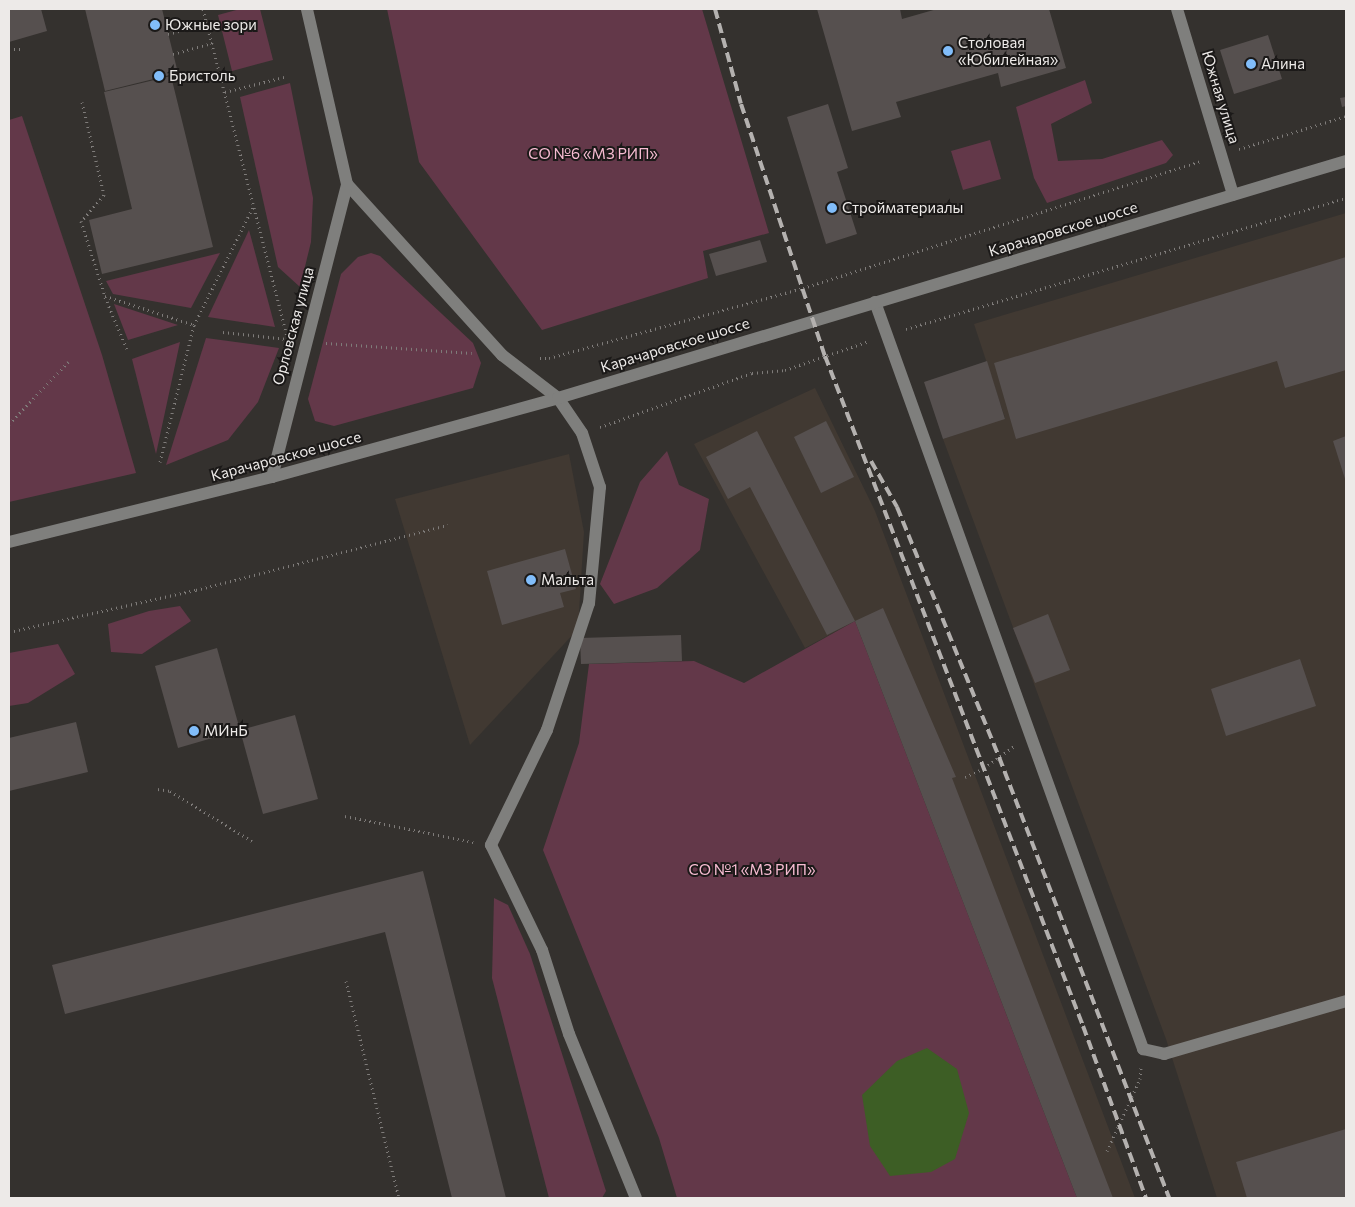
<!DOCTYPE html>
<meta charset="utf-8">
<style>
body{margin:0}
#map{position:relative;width:1355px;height:1207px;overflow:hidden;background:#34312e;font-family:Commissioner,sans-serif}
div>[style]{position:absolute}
.built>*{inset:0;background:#413932}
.green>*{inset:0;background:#633849}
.water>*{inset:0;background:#3d5e25}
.building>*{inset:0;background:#56504f}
.path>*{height:3px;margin-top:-1.5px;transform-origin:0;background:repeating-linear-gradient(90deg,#7f7c7a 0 1px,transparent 0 5px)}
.minor>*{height:12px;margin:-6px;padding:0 6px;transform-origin:6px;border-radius:6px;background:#7f7f7d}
.rail>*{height:4px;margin-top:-2px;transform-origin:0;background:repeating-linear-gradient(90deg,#b4b1af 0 10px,transparent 0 15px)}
.dots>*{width:14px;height:14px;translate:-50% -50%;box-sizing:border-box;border:2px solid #1b1918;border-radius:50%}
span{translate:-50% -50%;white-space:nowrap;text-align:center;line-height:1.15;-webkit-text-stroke:4px #1b1918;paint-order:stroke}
.poi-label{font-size:15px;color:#edeae8}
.left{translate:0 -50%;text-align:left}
.street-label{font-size:15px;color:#edeae8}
.park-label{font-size:15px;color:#f7bcd2}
.frame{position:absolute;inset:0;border:10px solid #edeae8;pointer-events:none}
</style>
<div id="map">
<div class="built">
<i style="clip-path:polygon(1346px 213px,1346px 1198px,1217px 1198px,1166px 1039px,943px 439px,1005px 418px,974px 324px)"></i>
<i style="clip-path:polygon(815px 388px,875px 511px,1135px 1198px,1077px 1198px,855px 621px,805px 648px,694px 444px)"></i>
<i style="clip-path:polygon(569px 454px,584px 532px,578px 629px,470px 745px,395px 499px)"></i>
</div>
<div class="green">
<i style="clip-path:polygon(240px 9px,260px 9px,273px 60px,232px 71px,218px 15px)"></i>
<i style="clip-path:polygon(387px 9px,702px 9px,769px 233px,703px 251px,708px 278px,542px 330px,419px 162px)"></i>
<i style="clip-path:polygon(1085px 80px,1092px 103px,1051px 124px,1058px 161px,1102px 159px,1162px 140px,1173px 155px,1166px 163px,1047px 203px,1034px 178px,1016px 107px)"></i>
<i style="clip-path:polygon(290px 83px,313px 198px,311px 242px,300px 287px,278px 267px,240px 97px)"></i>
<i style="clip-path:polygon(22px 116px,102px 355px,136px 473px,9px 502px,9px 120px)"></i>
<i style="clip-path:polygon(990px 140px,1001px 179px,963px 190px,951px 151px)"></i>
<i style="clip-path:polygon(249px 230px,275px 327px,208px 317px)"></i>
<i style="clip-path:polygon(220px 253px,191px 308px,113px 294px,106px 281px)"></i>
<i style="clip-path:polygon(371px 253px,380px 256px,473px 343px,481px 363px,473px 388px,334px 426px,315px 421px,308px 399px,341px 274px,358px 257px)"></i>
<i style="clip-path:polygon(114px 304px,178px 325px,128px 340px)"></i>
<i style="clip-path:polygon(206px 338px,279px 348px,258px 402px,228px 440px,166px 465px)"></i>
<i style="clip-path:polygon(180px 342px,156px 454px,132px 359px)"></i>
<i style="clip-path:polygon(667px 451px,679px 485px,709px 499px,700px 550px,657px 588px,614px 604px,600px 584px,640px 482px)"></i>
<i style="clip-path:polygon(180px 606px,191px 621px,142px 654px,111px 652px,108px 624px,149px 611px)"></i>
<i style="clip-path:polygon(855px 621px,1077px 1198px,677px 1198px,659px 1138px,543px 850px,579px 743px,589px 664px,694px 661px,744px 683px)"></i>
<i style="clip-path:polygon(58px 644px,75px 674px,28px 703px,9px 706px,9px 653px)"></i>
<i style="clip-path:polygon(494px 898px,508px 905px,530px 954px,606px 1191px,602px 1198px,549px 1198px,492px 978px)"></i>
</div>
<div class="water">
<i style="clip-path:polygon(927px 1048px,957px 1069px,969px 1113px,955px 1159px,931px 1172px,890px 1176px,870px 1146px,862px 1095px,897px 1061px)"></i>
</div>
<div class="building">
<i style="clip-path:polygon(9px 9px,41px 9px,47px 31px,9px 42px)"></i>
<i style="clip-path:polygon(85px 9px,162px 9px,178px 73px,105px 91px)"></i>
<i style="clip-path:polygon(817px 9px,900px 9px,902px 19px,937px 9px,1049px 9px,1066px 68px,1001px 87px,998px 73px,896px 102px,901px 117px,852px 131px)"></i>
<i style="clip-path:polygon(1268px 35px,1282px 79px,1234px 94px,1220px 50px)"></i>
<i style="clip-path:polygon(171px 76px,213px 247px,102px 274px,89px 220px,132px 209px,104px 92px)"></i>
<i style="clip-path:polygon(1346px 97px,1346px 106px,1342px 107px,1340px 98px)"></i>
<i style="clip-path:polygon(828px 104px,848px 168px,837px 172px,857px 234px,826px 244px,787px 117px)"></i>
<i style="clip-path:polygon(760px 240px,767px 262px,716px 276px,709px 254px)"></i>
<i style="clip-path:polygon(1346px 257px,1346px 370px,1285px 388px,1277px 361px,1016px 439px,994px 363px)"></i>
<i style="clip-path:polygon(987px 361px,1005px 419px,943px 439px,924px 382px)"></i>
<i style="clip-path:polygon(826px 421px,854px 477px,821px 493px,794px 437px)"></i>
<i style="clip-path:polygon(757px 431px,855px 621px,883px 608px,956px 777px,952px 778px,1113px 1198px,1077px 1198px,855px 621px,827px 635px,750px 487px,728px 499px,706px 457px)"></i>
<i style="clip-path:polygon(1346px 436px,1346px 482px,1333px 441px)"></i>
<i style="clip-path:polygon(565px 549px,576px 589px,560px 593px,564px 607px,502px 625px,487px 571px)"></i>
<i style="clip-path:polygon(1048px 614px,1070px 670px,1035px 683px,1013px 628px)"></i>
<i style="clip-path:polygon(681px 635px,682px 661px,581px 664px,580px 638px)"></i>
<i style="clip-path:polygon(217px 648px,240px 730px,178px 748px,155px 666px)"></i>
<i style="clip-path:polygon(1300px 659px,1316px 706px,1226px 736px,1211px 689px)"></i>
<i style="clip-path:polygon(295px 715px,318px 799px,263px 814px,240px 730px)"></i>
<i style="clip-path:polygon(76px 722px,88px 772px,9px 791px,9px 738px)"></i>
<i style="clip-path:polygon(423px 871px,506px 1198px,452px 1198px,385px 932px,65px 1014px,52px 965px)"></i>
<i style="clip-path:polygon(1346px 1129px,1346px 1198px,1247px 1198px,1236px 1162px)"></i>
</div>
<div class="path">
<i style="left:203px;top:9px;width:337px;rotate:75.6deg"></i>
<i style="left:168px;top:34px;width:41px;rotate:-15.8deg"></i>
<i style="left:9px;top:49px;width:12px"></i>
<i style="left:173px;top:54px;width:41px;rotate:-15.8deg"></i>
<i style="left:225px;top:92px;width:61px;rotate:-14.3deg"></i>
<i style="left:82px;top:102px;width:96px;rotate:76.7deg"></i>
<i style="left:104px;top:195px;width:35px;rotate:131deg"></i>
<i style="left:81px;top:221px;width:79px;rotate:72.3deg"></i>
<i style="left:105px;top:296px;width:94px;rotate:18deg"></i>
<i style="left:194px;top:325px;width:134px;rotate:-63.4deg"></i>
<i style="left:1239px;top:149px;width:112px;rotate:-17.1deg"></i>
<i style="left:105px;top:297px;width:56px;rotate:67.1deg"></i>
<i style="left:906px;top:329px;width:459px;rotate:-16.6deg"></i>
<i style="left:223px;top:332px;width:64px;rotate:6.2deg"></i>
<i style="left:326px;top:343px;width:146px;rotate:3.9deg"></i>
<i style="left:540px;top:358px;width:9px"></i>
<i style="left:549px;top:358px;width:263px;rotate:-15.4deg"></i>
<i style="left:803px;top:288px;width:419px;rotate:-17.7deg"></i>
<i style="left:9px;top:424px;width:86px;rotate:-46.4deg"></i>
<i style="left:600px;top:427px;width:161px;rotate:-19.6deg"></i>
<i style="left:752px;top:373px;width:33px;rotate:-5deg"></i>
<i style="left:785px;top:370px;width:89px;rotate:-19deg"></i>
<i style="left:160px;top:462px;width:141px;rotate:-76.1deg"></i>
<i style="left:9px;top:632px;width:192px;rotate:-12.7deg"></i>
<i style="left:196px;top:590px;width:260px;rotate:-14.5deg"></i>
<i style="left:965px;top:777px;width:21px;rotate:-25deg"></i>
<i style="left:984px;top:768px;width:37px;rotate:-36deg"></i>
<i style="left:158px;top:789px;width:12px;rotate:9deg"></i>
<i style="left:170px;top:791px;width:96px;rotate:31.4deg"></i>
<i style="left:345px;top:816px;width:131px;rotate:11.5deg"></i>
<i style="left:346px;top:981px;width:223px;rotate:76.3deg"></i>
<i style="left:1107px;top:1151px;width:79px;rotate:-65.4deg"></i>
<i style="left:1140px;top:1079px;width:12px;rotate:-85deg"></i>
</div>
<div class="minor">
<i style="left:1177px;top:9px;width:194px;rotate:73.2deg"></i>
<i style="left:347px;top:184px;width:231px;rotate:47.8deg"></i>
<i style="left:502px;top:355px;width:71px;rotate:37.5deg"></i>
<i style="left:558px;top:398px;width:42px;rotate:55.6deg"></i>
<i style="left:582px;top:433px;width:57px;rotate:71.6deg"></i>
<i style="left:600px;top:487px;width:117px;rotate:95.4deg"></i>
<i style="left:589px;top:603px;width:134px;rotate:108.3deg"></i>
<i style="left:547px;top:730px;width:128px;rotate:116deg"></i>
<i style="left:491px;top:845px;width:117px;rotate:64.1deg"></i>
<i style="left:542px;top:950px;width:88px;rotate:72.2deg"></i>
<i style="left:569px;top:1034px;width:177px;rotate:67.8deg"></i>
<i style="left:875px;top:302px;width:794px;rotate:70.26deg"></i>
<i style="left:1143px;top:1049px;width:22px;rotate:13deg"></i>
<i style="left:1164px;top:1054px;width:190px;rotate:-16.2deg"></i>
<i style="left:272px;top:477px;width:302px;rotate:-75.6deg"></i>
<i style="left:347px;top:184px;width:180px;rotate:-102.9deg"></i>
<i style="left:9px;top:542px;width:271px;rotate:-13.9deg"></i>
<i style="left:272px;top:477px;width:297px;rotate:-15.4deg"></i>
<i style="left:558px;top:398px;width:823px;rotate:-16.74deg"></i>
</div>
<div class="rail">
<i style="left:715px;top:9px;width:98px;rotate:74.7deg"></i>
<i style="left:741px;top:104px;width:266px;rotate:71.6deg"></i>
<i style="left:825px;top:356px;width:718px;rotate:68.94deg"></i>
<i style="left:1083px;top:1026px;width:183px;rotate:69.9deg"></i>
<i style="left:871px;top:461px;width:53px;rotate:60.5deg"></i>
<i style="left:897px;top:507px;width:270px;rotate:67.8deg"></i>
<i style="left:999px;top:757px;width:473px;rotate:68.9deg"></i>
</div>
<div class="dots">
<i style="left:155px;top:25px;background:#81bdfa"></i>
<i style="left:948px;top:51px;background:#81bdfa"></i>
<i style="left:1251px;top:64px;background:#81bdfa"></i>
<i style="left:159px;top:76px;background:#81bdfa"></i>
<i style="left:832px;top:208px;background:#81bdfa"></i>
<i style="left:531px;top:580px;background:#81bdfa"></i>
<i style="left:194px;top:731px;background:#81bdfa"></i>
</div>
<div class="poi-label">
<span class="left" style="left:165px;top:25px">Южные зори</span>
<span class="left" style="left:958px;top:51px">Столовая<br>«Юбилейная»</span>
<span class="left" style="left:1261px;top:64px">Алина</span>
<span class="left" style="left:169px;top:76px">Бристоль</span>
<span class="left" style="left:842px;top:208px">Стройматериалы</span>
<span class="left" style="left:541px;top:580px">Мальта</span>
<span class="left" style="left:204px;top:731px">МИнБ</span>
</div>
<div class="street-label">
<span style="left:1221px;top:97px;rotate:73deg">Южная улица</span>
<span style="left:1063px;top:229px;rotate:-17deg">Карачаровское шоссе</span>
<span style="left:293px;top:326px;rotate:-75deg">Орловская улица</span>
<span style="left:675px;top:345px;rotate:-17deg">Карачаровское шоссе</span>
<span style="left:286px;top:456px;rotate:-15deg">Карачаровское шоссе</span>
</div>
<div class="park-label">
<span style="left:593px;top:154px">СО №6 «МЗ РИП»</span>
<span style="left:752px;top:870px">СО №1 «МЗ РИП»</span>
</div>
<div class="frame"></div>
</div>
